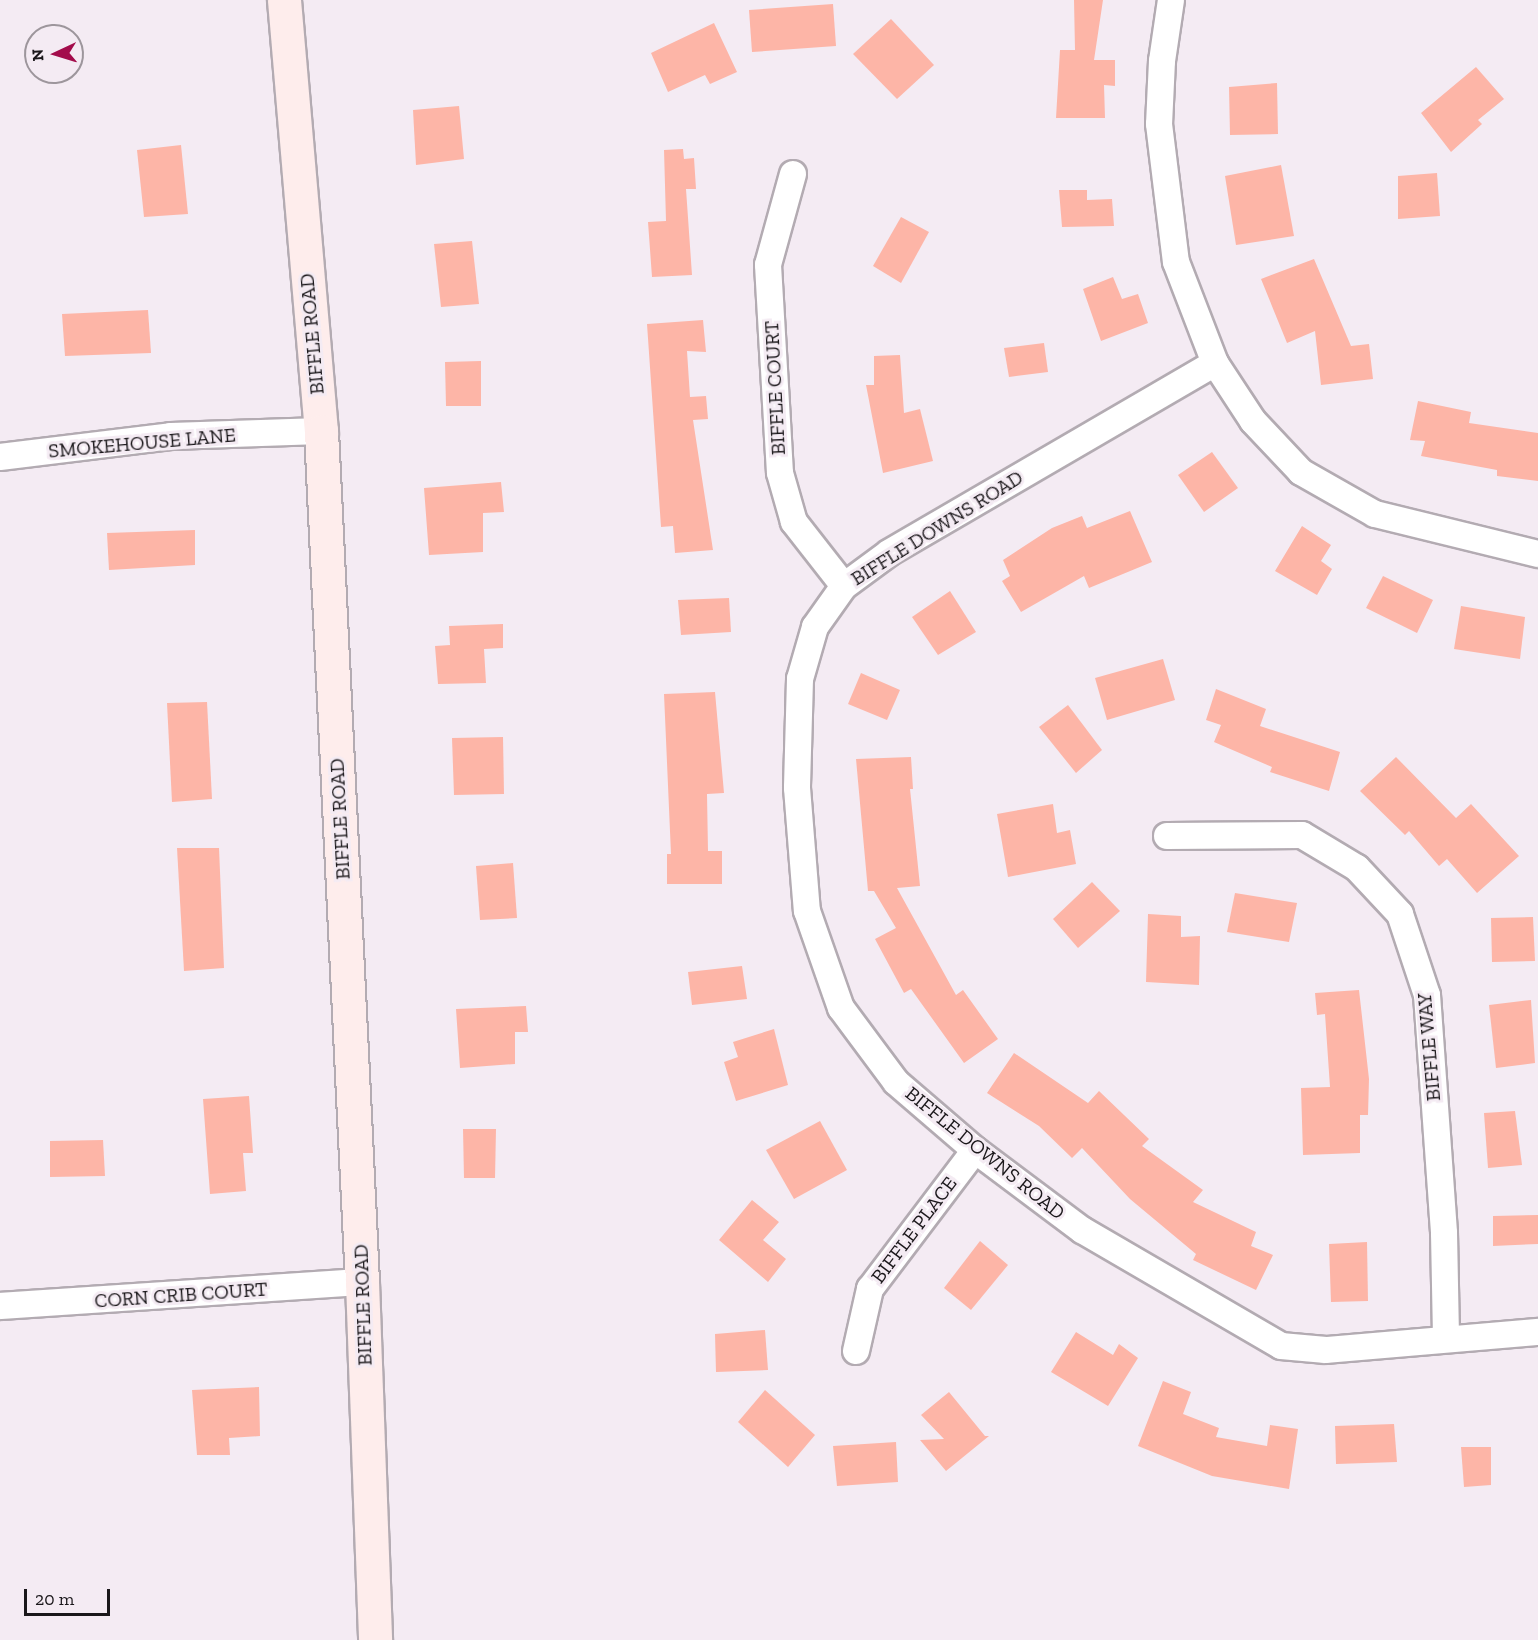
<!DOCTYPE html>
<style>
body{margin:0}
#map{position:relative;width:1538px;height:1640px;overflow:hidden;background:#f4ebf3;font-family:"Zilla Slab",serif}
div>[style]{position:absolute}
.building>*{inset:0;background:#fdb5a7}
.roads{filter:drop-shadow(2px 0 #b3abb2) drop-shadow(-2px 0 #b3abb2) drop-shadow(0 2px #b3abb2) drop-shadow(0 -2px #b3abb2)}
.street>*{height:26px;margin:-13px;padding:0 13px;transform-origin:13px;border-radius:13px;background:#fff}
.secondary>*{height:33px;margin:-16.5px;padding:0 16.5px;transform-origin:16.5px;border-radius:16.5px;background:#feedec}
span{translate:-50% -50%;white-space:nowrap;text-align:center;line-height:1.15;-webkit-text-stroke:6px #f4ebf3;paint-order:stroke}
.street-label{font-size:20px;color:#1a171a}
.north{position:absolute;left:24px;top:24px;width:60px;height:60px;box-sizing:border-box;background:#f4ebf3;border:2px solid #9d969c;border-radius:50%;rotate:266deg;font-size:16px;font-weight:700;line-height:24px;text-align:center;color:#1a171a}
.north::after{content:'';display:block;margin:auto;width:21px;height:27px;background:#a30c4b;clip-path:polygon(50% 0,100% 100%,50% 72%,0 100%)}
.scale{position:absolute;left:24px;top:1589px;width:86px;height:27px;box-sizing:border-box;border:3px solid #1a171a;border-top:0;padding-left:8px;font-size:18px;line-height:21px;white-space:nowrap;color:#1a171a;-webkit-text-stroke:4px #f4ebf3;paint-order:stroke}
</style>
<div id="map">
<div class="building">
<i style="clip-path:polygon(1074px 0,1103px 0,1094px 60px,1115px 60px,1115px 86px,1104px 85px,1105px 118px,1056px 118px,1060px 50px,1075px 50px)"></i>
<i style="clip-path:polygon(833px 4px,836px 46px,752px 52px,749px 10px)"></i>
<i style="clip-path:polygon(891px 19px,934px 65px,897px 99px,853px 54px)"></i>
<i style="clip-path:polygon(714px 23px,737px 72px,710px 84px,705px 75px,668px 92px,651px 53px)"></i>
<i style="clip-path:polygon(1476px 67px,1504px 99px,1478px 120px,1482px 124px,1451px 152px,1421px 113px)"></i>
<i style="clip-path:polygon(1277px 83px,1278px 134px,1230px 135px,1229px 87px)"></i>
<i style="clip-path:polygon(459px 106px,464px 159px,416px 165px,413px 110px)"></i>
<i style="clip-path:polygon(181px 145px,188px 214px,144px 217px,137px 150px)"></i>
<i style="clip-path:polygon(683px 149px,684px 159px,694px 158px,696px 189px,686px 189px,692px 275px,652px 277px,648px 222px,666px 221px,664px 150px)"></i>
<i style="clip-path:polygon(1281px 165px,1294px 236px,1236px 245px,1225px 176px)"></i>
<i style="clip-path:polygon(1437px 173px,1440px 216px,1398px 219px,1398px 176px)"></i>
<i style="clip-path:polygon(1059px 190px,1087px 190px,1087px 200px,1112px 199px,1114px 226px,1062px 227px)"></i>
<i style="clip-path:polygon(901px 217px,929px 232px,901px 283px,873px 266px)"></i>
<i style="clip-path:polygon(472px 241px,479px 304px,441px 307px,434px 244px)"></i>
<i style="clip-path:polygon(1314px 259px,1351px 346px,1369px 344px,1373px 379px,1321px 385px,1315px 331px,1287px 343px,1261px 279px)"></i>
<i style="clip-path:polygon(1113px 277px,1122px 299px,1138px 294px,1148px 323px,1101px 341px,1083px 289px)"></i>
<i style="clip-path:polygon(148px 310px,151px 353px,65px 356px,62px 314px)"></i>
<i style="clip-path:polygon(703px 320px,706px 352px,687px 351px,690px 397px,706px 396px,708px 419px,693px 420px,713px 550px,675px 553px,673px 526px,661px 527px,647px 324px)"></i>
<i style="clip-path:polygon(1044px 343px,1048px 372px,1009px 377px,1004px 348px)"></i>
<i style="clip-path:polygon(900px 355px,904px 413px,920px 409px,933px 461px,883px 473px,866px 385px,874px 385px,874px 356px)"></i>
<i style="clip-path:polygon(481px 361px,481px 406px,446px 406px,445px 362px)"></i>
<i style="clip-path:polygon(1418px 401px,1471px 412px,1469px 423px,1538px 433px,1538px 481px,1497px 476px,1497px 470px,1421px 456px,1425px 441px,1410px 440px)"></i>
<i style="clip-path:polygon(1212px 452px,1238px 488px,1204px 512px,1178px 475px)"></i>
<i style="clip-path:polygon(501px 482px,504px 512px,483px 513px,483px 552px,429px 555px,424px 488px)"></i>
<i style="clip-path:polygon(1130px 511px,1152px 562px,1089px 588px,1084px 576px,1021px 612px,1002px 581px,1010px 576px,1003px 560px,1052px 528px,1082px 516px,1087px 528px)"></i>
<i style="clip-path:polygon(1302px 526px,1331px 545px,1321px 561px,1332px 569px,1317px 595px,1275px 571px)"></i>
<i style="clip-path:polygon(195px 530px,195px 565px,109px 570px,107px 533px)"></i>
<i style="clip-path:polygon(1383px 576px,1433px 600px,1417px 633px,1366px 608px)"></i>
<i style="clip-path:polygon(950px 591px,976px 632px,938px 655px,912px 617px)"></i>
<i style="clip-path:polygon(729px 598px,731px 632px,681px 635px,678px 600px)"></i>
<i style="clip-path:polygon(1461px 606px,1525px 617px,1520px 659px,1454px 649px)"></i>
<i style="clip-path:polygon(503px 624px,503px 648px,484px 649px,486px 683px,438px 684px,435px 646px,450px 645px,449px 626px)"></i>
<i style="clip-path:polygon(1163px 659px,1175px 700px,1107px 720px,1095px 678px)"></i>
<i style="clip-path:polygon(861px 673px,900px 690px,887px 720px,848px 704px)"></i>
<i style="clip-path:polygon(1216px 689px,1266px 709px,1260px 726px,1340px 752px,1329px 791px,1270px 772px,1272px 767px,1214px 742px,1221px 725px,1206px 720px)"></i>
<i style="clip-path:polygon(715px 692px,724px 793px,707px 794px,708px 851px,722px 851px,722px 884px,667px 884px,667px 854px,671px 854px,664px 694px)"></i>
<i style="clip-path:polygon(207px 702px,212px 799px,172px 802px,167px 703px)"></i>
<i style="clip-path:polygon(1068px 705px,1102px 750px,1076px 773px,1039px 727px)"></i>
<i style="clip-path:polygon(503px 737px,504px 794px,454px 795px,452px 738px)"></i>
<i style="clip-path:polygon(911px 757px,913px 789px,910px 789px,920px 886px,897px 888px,956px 995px,963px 990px,998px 1039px,964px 1063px,911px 989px,904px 993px,875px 939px,896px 928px,874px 891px,868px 891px,856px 759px)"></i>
<i style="clip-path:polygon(1396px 757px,1456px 818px,1471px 804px,1519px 856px,1477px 893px,1447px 859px,1439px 866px,1409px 831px,1405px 835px,1360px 791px)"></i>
<i style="clip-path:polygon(1053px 804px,1057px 833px,1070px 830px,1076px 864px,1008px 877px,997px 814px)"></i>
<i style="clip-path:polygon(177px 848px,219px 848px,224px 968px,184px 971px)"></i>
<i style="clip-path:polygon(513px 863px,517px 918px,480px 920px,476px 866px)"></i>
<i style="clip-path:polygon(1092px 882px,1120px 911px,1078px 948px,1053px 919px)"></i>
<i style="clip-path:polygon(1235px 893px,1297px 903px,1289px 942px,1227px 932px)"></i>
<i style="clip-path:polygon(1148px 914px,1181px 916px,1181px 937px,1200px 936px,1199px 985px,1146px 982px)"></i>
<i style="clip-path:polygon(1533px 917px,1535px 961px,1492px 962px,1491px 918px)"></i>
<i style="clip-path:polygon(742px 966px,747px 999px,692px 1005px,688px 972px)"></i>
<i style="clip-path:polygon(1359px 990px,1369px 1079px,1368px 1115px,1360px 1115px,1360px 1153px,1303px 1155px,1301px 1088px,1330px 1087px,1325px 1014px,1317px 1015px,1315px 993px)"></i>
<i style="clip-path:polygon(1531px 1000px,1535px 1063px,1496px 1068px,1489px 1005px)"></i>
<i style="clip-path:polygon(526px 1006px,528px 1032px,515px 1032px,515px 1064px,460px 1068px,456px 1009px)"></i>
<i style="clip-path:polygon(774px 1029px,788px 1085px,736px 1101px,724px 1062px,738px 1057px,733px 1042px)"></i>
<i style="clip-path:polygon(1014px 1053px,1088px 1103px,1099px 1091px,1149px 1139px,1142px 1146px,1203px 1190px,1193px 1202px,1256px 1232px,1251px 1246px,1273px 1255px,1256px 1290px,1193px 1260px,1196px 1254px,1130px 1199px,1082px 1148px,1072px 1158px,1039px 1126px,987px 1093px)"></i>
<i style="clip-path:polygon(249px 1096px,253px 1153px,243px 1153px,246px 1191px,210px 1194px,203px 1099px)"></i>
<i style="clip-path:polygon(1515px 1111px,1522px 1165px,1488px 1168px,1484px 1113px)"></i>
<i style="clip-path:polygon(820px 1121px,847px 1170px,794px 1199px,766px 1150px)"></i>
<i style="clip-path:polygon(463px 1129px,496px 1129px,495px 1178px,464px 1178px)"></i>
<i style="clip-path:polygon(103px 1140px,105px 1176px,50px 1177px,50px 1141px)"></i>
<i style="clip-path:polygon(752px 1200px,779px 1222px,763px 1240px,786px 1259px,768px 1282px,719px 1240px)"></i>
<i style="clip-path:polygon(1538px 1215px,1538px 1244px,1493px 1246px,1493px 1216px)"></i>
<i style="clip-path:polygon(980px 1241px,1008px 1265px,971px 1310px,944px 1288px)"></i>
<i style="clip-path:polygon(1367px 1242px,1368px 1301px,1331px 1302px,1329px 1244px)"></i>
<i style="clip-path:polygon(765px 1330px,768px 1370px,716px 1372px,715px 1334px)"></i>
<i style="clip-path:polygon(1076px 1332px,1113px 1355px,1119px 1344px,1138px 1358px,1108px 1406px,1051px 1372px)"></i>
<i style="clip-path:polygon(1163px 1381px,1191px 1392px,1183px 1414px,1219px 1428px,1216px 1437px,1267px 1446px,1270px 1425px,1298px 1429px,1289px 1489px,1212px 1476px,1138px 1446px)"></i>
<i style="clip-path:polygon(259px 1387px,260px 1436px,229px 1438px,230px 1455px,197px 1455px,192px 1390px)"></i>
<i style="clip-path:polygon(765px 1390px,815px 1435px,788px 1467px,738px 1422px)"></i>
<i style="clip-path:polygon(949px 1392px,985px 1436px,989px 1436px,946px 1471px,920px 1440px,944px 1439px,921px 1415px)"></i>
<i style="clip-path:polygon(1394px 1424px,1397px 1462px,1336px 1464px,1335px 1426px)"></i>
<i style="clip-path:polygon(896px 1442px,898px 1482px,837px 1486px,833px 1446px)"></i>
<i style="clip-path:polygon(1461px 1447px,1491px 1447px,1491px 1485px,1464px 1487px)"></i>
</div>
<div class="roads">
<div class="street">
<i style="left:1171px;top:0;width:62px;rotate:98.4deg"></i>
<i style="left:1162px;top:61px;width:63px;rotate:92.7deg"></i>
<i style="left:1159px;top:124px;width:139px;rotate:83deg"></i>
<i style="left:1176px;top:262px;width:108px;rotate:68.9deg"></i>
<i style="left:1215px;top:363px;width:69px;rotate:56.8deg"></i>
<i style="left:1253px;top:421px;width:70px;rotate:46.7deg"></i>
<i style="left:1301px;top:472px;width:85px;rotate:29.6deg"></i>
<i style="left:1375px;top:514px;width:168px;rotate:13.8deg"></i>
<i style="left:793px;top:174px;width:94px;rotate:105.4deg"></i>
<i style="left:768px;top:265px;width:208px;rotate:86.7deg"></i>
<i style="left:780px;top:473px;width:51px;rotate:74.1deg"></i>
<i style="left:794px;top:522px;width:81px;rotate:52deg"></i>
<i style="left:1215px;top:363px;width:377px;rotate:149.8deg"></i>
<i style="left:889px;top:553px;width:56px;rotate:143.7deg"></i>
<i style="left:844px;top:586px;width:50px;rotate:125.3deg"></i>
<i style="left:815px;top:627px;width:54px;rotate:106.1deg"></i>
<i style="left:800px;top:679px;width:109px;rotate:91.6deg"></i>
<i style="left:797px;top:788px;width:123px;rotate:85.4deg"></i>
<i style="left:807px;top:911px;width:103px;rotate:70.7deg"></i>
<i style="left:841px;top:1008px;width:92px;rotate:53.4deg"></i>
<i style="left:896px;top:1082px;width:104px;rotate:40.7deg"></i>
<i style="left:975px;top:1150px;width:134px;rotate:36.8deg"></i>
<i style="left:1082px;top:1230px;width:230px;rotate:30.2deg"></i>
<i style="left:1281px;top:1346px;width:45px;rotate:5.1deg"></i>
<i style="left:1326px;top:1350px;width:213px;rotate:-4.9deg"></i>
<i style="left:0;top:457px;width:172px;rotate:-7deg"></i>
<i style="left:171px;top:436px;width:150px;rotate:-1.9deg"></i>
<i style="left:1167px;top:836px;width:135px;rotate:-0.4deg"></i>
<i style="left:1302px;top:835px;width:64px;rotate:31deg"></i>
<i style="left:1357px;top:868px;width:63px;rotate:46.9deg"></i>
<i style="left:1400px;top:914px;width:85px;rotate:71.6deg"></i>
<i style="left:1427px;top:995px;width:239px;rotate:85.9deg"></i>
<i style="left:1444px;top:1233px;width:105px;rotate:88.9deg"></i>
<i style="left:0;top:1306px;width:363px;rotate:-3.8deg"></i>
<i style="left:856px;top:1351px;width:64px;rotate:-77.3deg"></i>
<i style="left:870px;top:1289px;width:174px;rotate:-52.9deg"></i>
</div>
<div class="secondary">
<i style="left:284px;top:0;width:433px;rotate:85.1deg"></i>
<i style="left:321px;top:431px;width:852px;rotate:87.24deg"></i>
<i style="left:362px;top:1282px;width:358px;rotate:87.9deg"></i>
</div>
</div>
<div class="street-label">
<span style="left:312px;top:334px;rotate:-95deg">BIFFLE ROAD</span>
<span style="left:775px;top:388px;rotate:-93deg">BIFFLE COURT</span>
<span style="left:142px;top:443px;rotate:-5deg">SMOKEHOUSE LANE</span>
<span style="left:937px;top:528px;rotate:-32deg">BIFFLE DOWNS ROAD</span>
<span style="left:340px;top:819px;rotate:-93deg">BIFFLE ROAD</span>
<span style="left:1429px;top:1047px;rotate:-95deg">BIFFLE WAY</span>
<span style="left:985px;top:1153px;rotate:39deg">BIFFLE DOWNS ROAD</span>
<span style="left:914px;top:1230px;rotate:-53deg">BIFFLE PLACE</span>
<span style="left:181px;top:1295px;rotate:-4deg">CORN CRIB COURT</span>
<span style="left:363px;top:1305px;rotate:-92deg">BIFFLE ROAD</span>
</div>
<div class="north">N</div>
<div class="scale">20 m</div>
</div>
